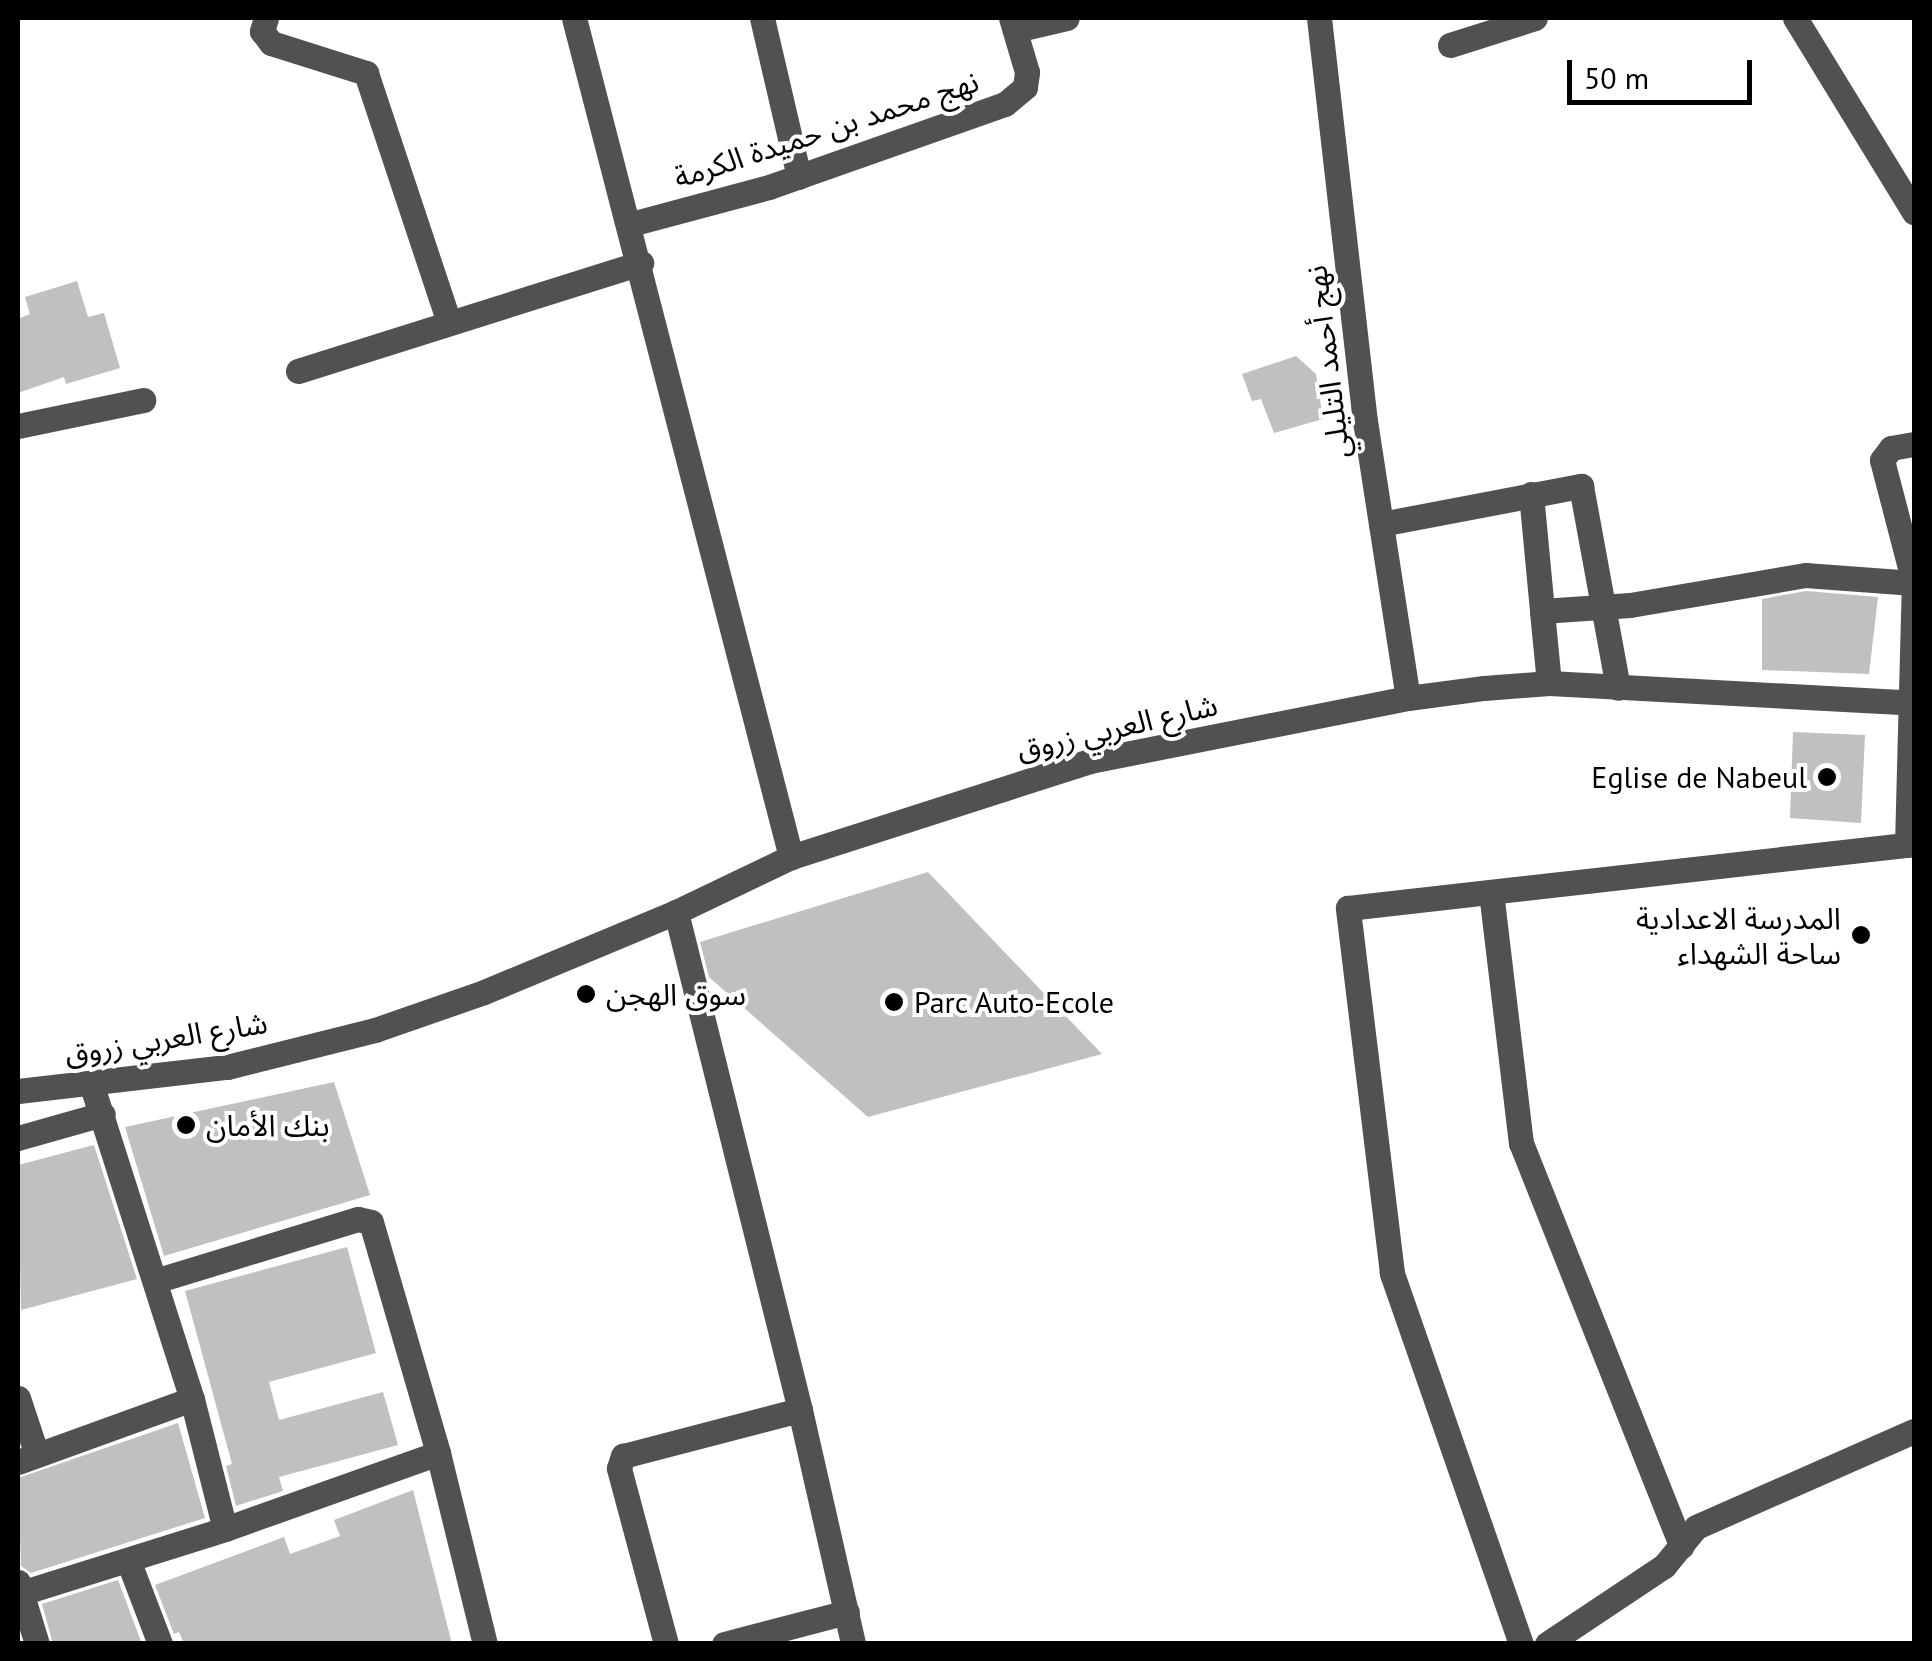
<!DOCTYPE html>
<meta charset="utf-8">
<style>
body{margin:0}
#map{position:relative;width:1932px;height:1661px;overflow:hidden;background:#fff;font-family:"PT Sans","Noto Sans Arabic",sans-serif}
div>[style]{position:absolute}
.building>*{inset:0;background:#c0c0c0}
.minor>*{height:25px;margin:-12.5px;padding:0 12.5px;transform-origin:12.5px;border-radius:12.5px;background:#515151}
.dots>*{width:28px;height:28px;translate:-50% -50%;box-sizing:border-box;border:5px solid #fff;border-radius:50%}
span{translate:-50% -50%;white-space:nowrap;text-align:center;line-height:1.15;-webkit-text-stroke:8px #fff;paint-order:stroke}
.street-label{font-size:30px;color:#000}
.poi-label{font-size:30px;color:#000}
.right{translate:-100% -50%;text-align:right}
.left{translate:0 -50%;text-align:left}
.frame{position:absolute;inset:0;border:20px solid #000;pointer-events:none}
.scale{position:absolute;left:1567px;top:60px;width:185px;height:45px;box-sizing:border-box;border:5px solid #000;border-top:0;padding-left:12px;font-size:30px;line-height:35px;white-space:nowrap;color:#000;-webkit-text-stroke:8px #fff;paint-order:stroke}
</style>
<div id="map">
<div class="building">
<i style="clip-path:polygon(77px 281px,88px 317px,104px 313px,120px 368px,66px 384px,64px 377px,18px 393px,18px 319px,30px 314px,25px 297px)"></i>
<i style="clip-path:polygon(1296px 356px,1316px 374px,1323px 419px,1274px 433px,1261px 399px,1252px 401px,1242px 374px)"></i>
<i style="clip-path:polygon(1806px 591px,1878px 597px,1869px 674px,1762px 670px,1762px 599px)"></i>
<i style="clip-path:polygon(1793px 732px,1865px 735px,1861px 823px,1790px 818px)"></i>
<i style="clip-path:polygon(928px 872px,1102px 1054px,868px 1117px,709px 977px,700px 942px)"></i>
<i style="clip-path:polygon(334px 1082px,370px 1195px,164px 1256px,125px 1127px)"></i>
<i style="clip-path:polygon(94px 1145px,137px 1279px,21px 1310px,18px 1165px)"></i>
<i style="clip-path:polygon(347px 1247px,376px 1353px,269px 1382px,279px 1420px,383px 1392px,398px 1445px,279px 1477px,283px 1491px,236px 1506px,226px 1466px,232px 1464px,185px 1291px)"></i>
<i style="clip-path:polygon(178px 1423px,205px 1518px,31px 1573px,21px 1566px,18px 1478px)"></i>
<i style="clip-path:polygon(413px 1490px,452px 1644px,184px 1644px,179px 1632px,174px 1634px,155px 1585px,284px 1537px,290px 1554px,340px 1536px,334px 1520px)"></i>
<i style="clip-path:polygon(118px 1580px,142px 1644px,53px 1644px,42px 1604px)"></i>
</div>
<div class="minor">
<i style="left:266px;top:18px;width:14px;rotate:107deg"></i>
<i style="left:262px;top:31px;width:15px;rotate:53deg"></i>
<i style="left:271px;top:43px;width:100px;rotate:17.5deg"></i>
<i style="left:366px;top:73px;width:263px;rotate:71.6deg"></i>
<i style="left:574px;top:18px;width:867px;rotate:75.5deg"></i>
<i style="left:762px;top:18px;width:163px;rotate:76.9deg"></i>
<i style="left:1319px;top:18px;width:406px;rotate:83.5deg"></i>
<i style="left:1365px;top:421px;width:280px;rotate:81.2deg"></i>
<i style="left:1795px;top:18px;width:228px;rotate:58.5deg"></i>
<i style="left:1015px;top:30px;width:53px;rotate:-13deg"></i>
<i style="left:1450px;top:45px;width:89px;rotate:-17.6deg"></i>
<i style="left:631px;top:224px;width:143px;rotate:-15deg"></i>
<i style="left:769px;top:187px;width:250px;rotate:-19.4deg"></i>
<i style="left:1005px;top:104px;width:26px;rotate:-40deg"></i>
<i style="left:1025px;top:87px;width:15px;rotate:-82deg"></i>
<i style="left:1027px;top:72px;width:56px;rotate:-106.5deg"></i>
<i style="left:298px;top:371px;width:360px;rotate:-17.5deg"></i>
<i style="left:18px;top:426px;width:128px;rotate:-11.7deg"></i>
<i style="left:1531px;top:494px;width:118px;rotate:84.6deg"></i>
<i style="left:1381px;top:524px;width:204px;rotate:-10.8deg"></i>
<i style="left:1581px;top:486px;width:205px;rotate:79.6deg"></i>
<i style="left:1549px;top:683px;width:72px;rotate:-95.6deg"></i>
<i style="left:1542px;top:611px;width:88px;rotate:-3.9deg"></i>
<i style="left:1630px;top:605px;width:178px;rotate:-9.7deg"></i>
<i style="left:1805px;top:575px;width:109px;rotate:4.2deg"></i>
<i style="left:1907px;top:845px;width:262px;rotate:-88.5deg"></i>
<i style="left:1914px;top:583px;width:127px;rotate:-104.6deg"></i>
<i style="left:1882px;top:460px;width:15px;rotate:-53deg"></i>
<i style="left:1891px;top:448px;width:23px;rotate:-10deg"></i>
<i style="left:1491px;top:892px;width:253px;rotate:83.2deg"></i>
<i style="left:1521px;top:1143px;width:434px;rotate:68.3deg"></i>
<i style="left:676px;top:912px;width:513px;rotate:76.02deg"></i>
<i style="left:800px;top:1410px;width:240px;rotate:77.2deg"></i>
<i style="left:91px;top:1083px;width:332px;rotate:72.3deg"></i>
<i style="left:192px;top:1399px;width:134px;rotate:75.8deg"></i>
<i style="left:18px;top:1091px;width:210px;rotate:-6.6deg"></i>
<i style="left:227px;top:1067px;width:153px;rotate:-14deg"></i>
<i style="left:375px;top:1030px;width:115px;rotate:-19.2deg"></i>
<i style="left:484px;top:992px;width:208px;rotate:-22.6deg"></i>
<i style="left:676px;top:912px;width:127px;rotate:-25.6deg"></i>
<i style="left:791px;top:857px;width:314px;rotate:-17.8deg"></i>
<i style="left:1090px;top:761px;width:324px;rotate:-11.2deg"></i>
<i style="left:1408px;top:698px;width:77px;rotate:-7.5deg"></i>
<i style="left:1484px;top:688px;width:65px;rotate:-4.4deg"></i>
<i style="left:1549px;top:683px;width:366px;rotate:3.1deg"></i>
<i style="left:18px;top:1138px;width:88px;rotate:-15.8deg"></i>
<i style="left:155px;top:1281px;width:212px;rotate:-17deg"></i>
<i style="left:358px;top:1219px;width:13px;rotate:13deg"></i>
<i style="left:371px;top:1222px;width:241px;rotate:73.8deg"></i>
<i style="left:438px;top:1453px;width:197px;rotate:76.2deg"></i>
<i style="left:18px;top:1398px;width:60px;rotate:71.6deg"></i>
<i style="left:18px;top:1462px;width:185px;rotate:-19.9deg"></i>
<i style="left:128px;top:1560px;width:90px;rotate:69.1deg"></i>
<i style="left:18px;top:1582px;width:65px;rotate:73deg"></i>
<i style="left:18px;top:1594px;width:217px;rotate:-17.4deg"></i>
<i style="left:225px;top:1529px;width:226px;rotate:-19.6deg"></i>
<i style="left:666px;top:1644px;width:182px;rotate:-105deg"></i>
<i style="left:619px;top:1468px;width:13px;rotate:-72deg"></i>
<i style="left:623px;top:1456px;width:183px;rotate:-14.6deg"></i>
<i style="left:724px;top:1644px;width:127px;rotate:-14.6deg"></i>
<i style="left:1521px;top:1644px;width:393px;rotate:-109.2deg"></i>
<i style="left:1392px;top:1273px;width:368px;rotate:-96.9deg"></i>
<i style="left:1348px;top:908px;width:570px;rotate:-6.45deg"></i>
<i style="left:1547px;top:1644px;width:141px;rotate:-33.7deg"></i>
<i style="left:1664px;top:1566px;width:50px;rotate:-50.6deg"></i>
<i style="left:1696px;top:1527px;width:238px;rotate:-23.8deg"></i>
</div>
<div class="dots">
<i style="left:1827px;top:777px;background:#000"></i>
<i style="left:1861px;top:935px;background:#000"></i>
<i style="left:586px;top:994px;background:#000"></i>
<i style="left:894px;top:1002px;background:#000"></i>
<i style="left:186px;top:1125px;background:#000"></i>
</div>
<div class="street-label">
<span style="left:826px;top:129px;rotate:-18deg">نهج محمد بن حميدة الكرمة</span>
<span style="left:1327px;top:362px;rotate:-97deg">نهج أحمد التليلي</span>
<span style="left:1117px;top:727px;rotate:-13deg">شارع العربي زروق</span>
<span style="left:166px;top:1038px;rotate:-9deg">شارع العربي زروق</span>
</div>
<div class="poi-label">
<span class="right" style="left:1807px;top:777px">Eglise de Nabeul</span>
<span class="right" style="left:1841px;top:935px">المدرسة الاعدادية<br>ساحة الشهداء</span>
<span class="left" style="left:606px;top:994px">سوق الهجن</span>
<span class="left" style="left:914px;top:1002px">Parc Auto-Ecole</span>
<span class="left" style="left:206px;top:1125px">بنك الأمان</span>
</div>
<div class="frame"></div>
<div class="scale">50 m</div>
</div>
